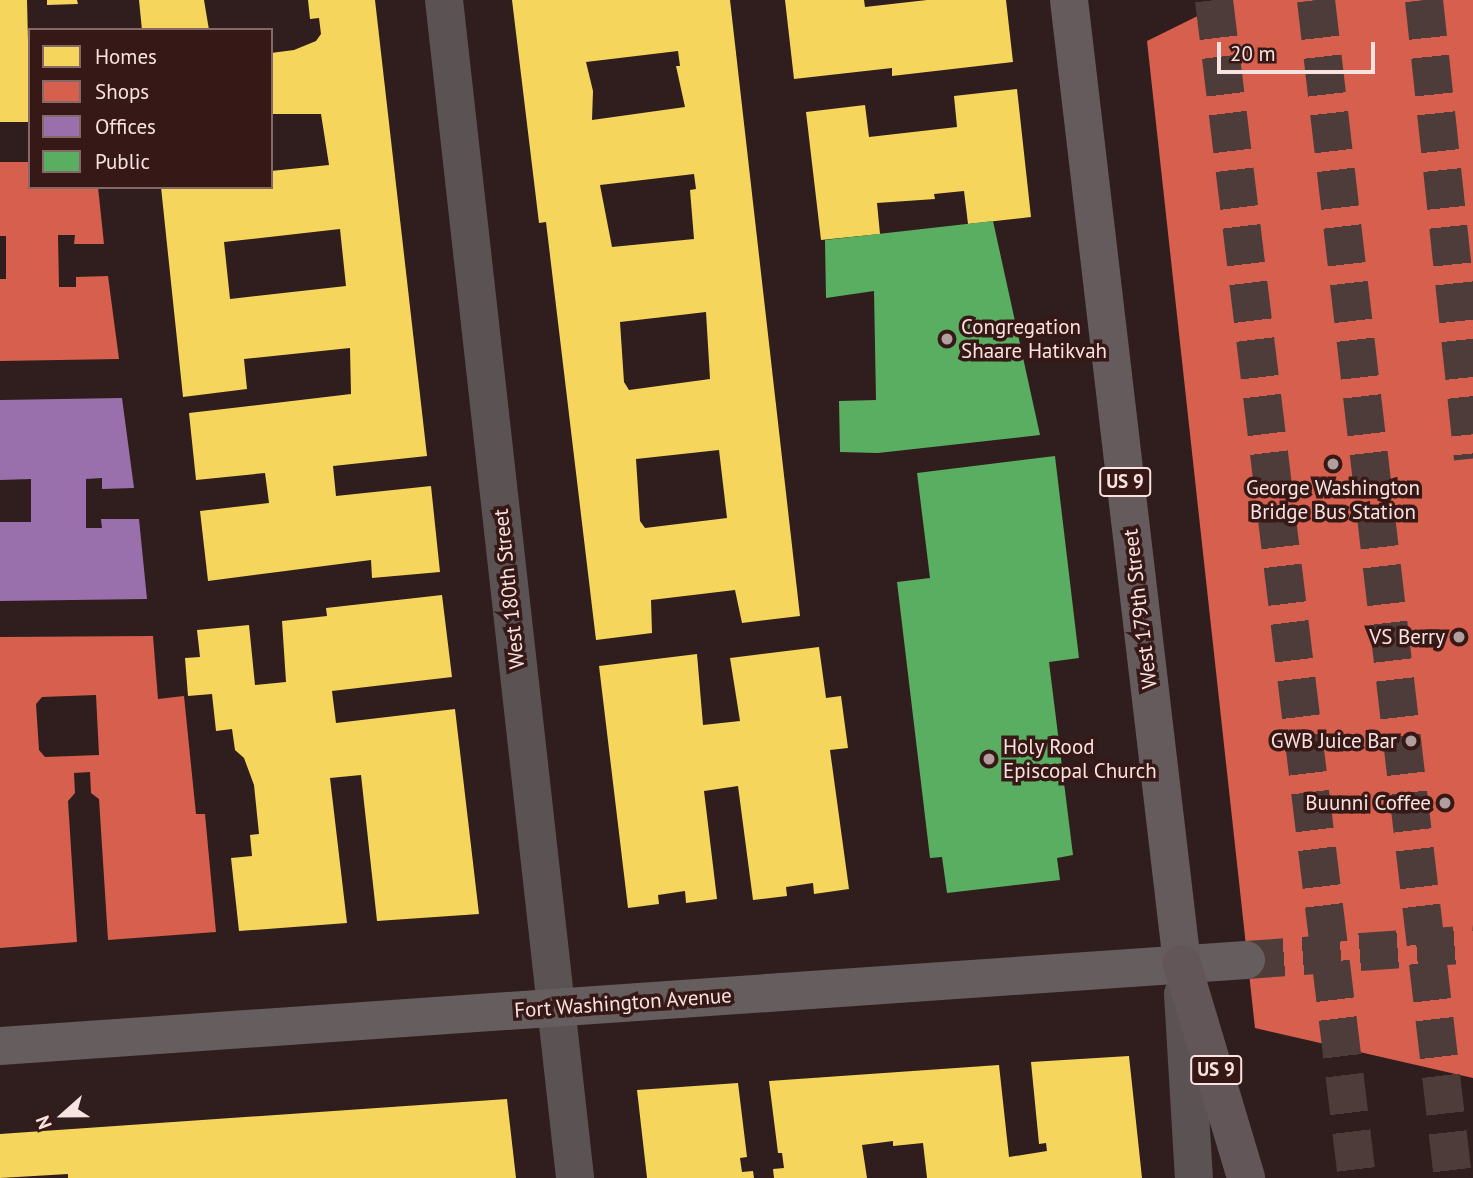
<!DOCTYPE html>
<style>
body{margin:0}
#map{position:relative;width:1473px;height:1178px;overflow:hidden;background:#2f1e1d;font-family:"PT Sans",sans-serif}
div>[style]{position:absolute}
.homes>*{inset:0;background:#f6d55c}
.shops>*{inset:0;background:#d6604d}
.offices>*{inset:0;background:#9970ab}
.public>*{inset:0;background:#5aae61}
.secondary-tunnel>*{height:38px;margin-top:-19px;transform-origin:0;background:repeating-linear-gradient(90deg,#4d3c3a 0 38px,transparent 0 57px)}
.highway-tunnel>*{height:38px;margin-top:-19px;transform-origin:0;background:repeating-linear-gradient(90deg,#4d3c3a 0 38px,transparent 0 57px)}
.street>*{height:38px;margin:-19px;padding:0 19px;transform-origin:19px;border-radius:19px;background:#5a5253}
.secondary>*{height:38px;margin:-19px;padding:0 19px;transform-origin:19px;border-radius:19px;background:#655d5e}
.primary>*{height:38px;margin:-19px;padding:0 19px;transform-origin:19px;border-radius:19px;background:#655a5c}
.highway>*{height:38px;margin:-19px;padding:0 19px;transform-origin:19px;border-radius:19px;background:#635658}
.dots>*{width:19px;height:19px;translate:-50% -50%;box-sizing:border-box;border:4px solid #361816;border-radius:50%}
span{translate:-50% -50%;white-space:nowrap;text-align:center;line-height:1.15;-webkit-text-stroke:7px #361816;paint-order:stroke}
.shield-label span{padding:2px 5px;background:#361816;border:2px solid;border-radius:5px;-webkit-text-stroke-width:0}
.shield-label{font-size:19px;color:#f9e3e1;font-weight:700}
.poi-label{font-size:21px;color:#f9e3e1}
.left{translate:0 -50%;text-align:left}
.right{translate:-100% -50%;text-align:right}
.street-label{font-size:21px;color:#f9e3e1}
.legend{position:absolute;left:28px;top:28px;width:245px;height:161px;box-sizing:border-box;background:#361816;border:2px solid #846967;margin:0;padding:9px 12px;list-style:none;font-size:21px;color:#f9e3e1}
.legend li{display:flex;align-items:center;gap:14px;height:35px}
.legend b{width:35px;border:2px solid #846967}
.north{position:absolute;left:28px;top:1080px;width:70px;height:70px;-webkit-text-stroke:5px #361816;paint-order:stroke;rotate:249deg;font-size:19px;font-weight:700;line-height:28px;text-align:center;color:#f9e3e1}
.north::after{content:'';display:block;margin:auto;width:24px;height:32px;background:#f9e3e1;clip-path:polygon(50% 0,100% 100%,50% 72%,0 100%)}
.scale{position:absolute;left:1217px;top:42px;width:158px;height:32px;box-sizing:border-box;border:4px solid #f9e3e1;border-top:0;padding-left:9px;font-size:21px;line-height:24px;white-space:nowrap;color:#f9e3e1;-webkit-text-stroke:5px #361816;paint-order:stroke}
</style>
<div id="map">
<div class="homes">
<i style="clip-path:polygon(0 0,27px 0,30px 122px,0 122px)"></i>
<i style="clip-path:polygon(47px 0,77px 0,78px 4px,47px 5px)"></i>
<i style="clip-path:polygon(139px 0,204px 0,209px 30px,142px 30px)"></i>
<i style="clip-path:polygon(evenodd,308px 0,375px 0,427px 456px,333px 466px,336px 496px,431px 486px,440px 572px,372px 578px,371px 560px,208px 581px,200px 511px,269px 503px,265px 473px,196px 480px,189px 413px,351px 394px,350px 348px,244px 359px,247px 389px,183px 397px,161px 187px,271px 187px,271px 171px,329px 165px,321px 114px,271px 114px,271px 53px,294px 50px,316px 41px,321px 34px,319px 18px,310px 19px,308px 0,340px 229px,346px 286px,230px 299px,224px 242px,340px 229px)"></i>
<i style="clip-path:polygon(evenodd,512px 0,730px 0,800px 616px,742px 623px,735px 590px,651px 600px,652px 633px,596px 640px,546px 222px,539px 223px,512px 0,678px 51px,680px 66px,676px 66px,685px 107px,592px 120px,593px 91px,586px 62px,678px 51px,512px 0,694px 174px,696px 189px,690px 190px,694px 239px,612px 247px,600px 185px,694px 174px,512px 0,706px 312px,710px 379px,629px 390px,624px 382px,620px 322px,706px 312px,512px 0,719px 450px,727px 518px,645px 528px,640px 521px,636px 459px,719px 450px)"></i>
<i style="clip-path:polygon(785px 0,864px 0,865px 7px,927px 0,1006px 0,1013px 62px,892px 76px,892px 68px,794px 79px)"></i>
<i style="clip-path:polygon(1017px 89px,1031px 217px,968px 224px,964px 191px,934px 194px,935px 199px,877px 203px,880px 234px,821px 240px,806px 112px,865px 105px,869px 137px,957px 127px,954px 96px)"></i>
<i style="clip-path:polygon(442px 595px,452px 677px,332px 691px,336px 723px,455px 709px,479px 914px,377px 921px,361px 775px,330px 778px,347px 923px,239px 931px,231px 858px,252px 856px,250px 835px,259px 834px,254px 785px,244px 758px,235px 750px,232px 729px,216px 731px,212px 694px,188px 696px,185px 658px,200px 657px,197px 630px,249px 625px,255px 685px,286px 682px,282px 621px,327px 616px,326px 608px)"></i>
<i style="clip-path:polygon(819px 647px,826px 698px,841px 696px,848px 748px,830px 750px,849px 889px,814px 894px,813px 883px,786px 887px,787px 896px,753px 900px,738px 786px,704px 791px,717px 899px,686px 903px,685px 891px,658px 895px,659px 904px,628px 908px,599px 666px,697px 654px,703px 725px,740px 721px,730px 658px)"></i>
<i style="clip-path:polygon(1129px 1056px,1142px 1178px,927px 1178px,923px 1143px,893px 1146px,893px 1141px,862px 1145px,867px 1178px,774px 1178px,773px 1169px,784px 1168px,782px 1153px,778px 1153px,769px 1081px,999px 1065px,1009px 1157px,1047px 1151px,1046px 1143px,1039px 1144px,1031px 1062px)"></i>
<i style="clip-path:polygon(738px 1083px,747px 1157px,740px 1158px,742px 1172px,753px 1171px,754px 1178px,647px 1178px,637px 1090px)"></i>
<i style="clip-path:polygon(507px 1099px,516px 1178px,68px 1178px,68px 1174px,0 1178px,0 1134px)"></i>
</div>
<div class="shops">
<i style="clip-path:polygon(1230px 0,1473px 0,1473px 1078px,1255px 1028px,1147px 41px)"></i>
<i style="clip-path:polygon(0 162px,30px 162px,30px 187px,98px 187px,104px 244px,74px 244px,75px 235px,58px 235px,59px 287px,76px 287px,76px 277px,108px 276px,119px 359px,0 361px,0 279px,6px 279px,6px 236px,0 236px)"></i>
<i style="clip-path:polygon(evenodd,153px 636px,158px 699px,184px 696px,196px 814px,205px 814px,216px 932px,108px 940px,99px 799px,91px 793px,90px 772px,74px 773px,75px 793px,68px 801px,77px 942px,0 948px,0 637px,153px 636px,96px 695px,99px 755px,45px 757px,39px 750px,36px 704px,42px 697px,96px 695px)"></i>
</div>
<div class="offices">
<i style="clip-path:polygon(122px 398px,134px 488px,102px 489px,102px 478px,86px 479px,86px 528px,102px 528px,101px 519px,139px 519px,147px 599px,0 601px,0 522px,31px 522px,31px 479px,0 480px,0 400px)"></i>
</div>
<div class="public">
<i style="clip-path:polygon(993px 221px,1040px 435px,878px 453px,840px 452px,839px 401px,876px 400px,874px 291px,826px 298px,825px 240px)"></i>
<i style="clip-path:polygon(1055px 456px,1079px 658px,1049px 662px,1073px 855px,1057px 858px,1060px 880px,947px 893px,942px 857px,930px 858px,897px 582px,930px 578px,917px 473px)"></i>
</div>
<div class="secondary-tunnel">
<i style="left:1246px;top:960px;width:228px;rotate:-4deg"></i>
</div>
<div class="highway-tunnel">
<i style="left:1214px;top:0;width:1187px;rotate:83.08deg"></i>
<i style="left:1316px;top:0;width:1186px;rotate:83.37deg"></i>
<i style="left:1424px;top:0;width:461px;rotate:83.9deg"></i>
</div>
<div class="street">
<i style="left:444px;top:0;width:1185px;rotate:83.65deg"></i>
<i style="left:1183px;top:994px;width:184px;rotate:86.6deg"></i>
</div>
<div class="secondary">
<i style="left:0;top:1046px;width:1249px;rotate:-3.95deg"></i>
</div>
<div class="primary">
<i style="left:1069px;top:0;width:971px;rotate:83.31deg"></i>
</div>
<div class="highway">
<i style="left:1182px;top:964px;width:223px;rotate:73.3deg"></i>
</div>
<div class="dots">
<i style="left:947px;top:339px;background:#b29e9c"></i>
<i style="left:1333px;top:464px;background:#b29e9c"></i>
<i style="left:1459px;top:637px;background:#b29e9c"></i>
<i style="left:1411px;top:741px;background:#b29e9c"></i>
<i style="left:989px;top:759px;background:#b29e9c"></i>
<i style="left:1445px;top:803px;background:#b29e9c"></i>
</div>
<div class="shield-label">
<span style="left:1125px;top:482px">US 9</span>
<span style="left:1216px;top:1070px">US 9</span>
</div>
<div class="poi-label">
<span class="left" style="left:961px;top:339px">Congregation<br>Shaare Hatikvah</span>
<span style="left:1333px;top:500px">George Washington<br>Bridge Bus Station</span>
<span class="right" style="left:1445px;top:637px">VS Berry</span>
<span class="right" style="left:1397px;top:741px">GWB Juice Bar</span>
<span class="left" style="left:1003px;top:759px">Holy Rood<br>Episcopal Church</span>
<span class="right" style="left:1431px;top:803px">Buunni Coffee</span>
</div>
<div class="street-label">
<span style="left:509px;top:589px;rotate:-96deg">West 180th Street</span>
<span style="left:1140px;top:609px;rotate:-97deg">West 179th Street</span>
<span style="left:623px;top:1003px;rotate:-4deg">Fort Washington Avenue</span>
</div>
<ul class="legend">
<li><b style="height:19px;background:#f6d55c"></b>Homes</li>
<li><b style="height:19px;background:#d6604d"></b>Shops</li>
<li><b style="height:19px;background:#9970ab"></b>Offices</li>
<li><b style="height:19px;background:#5aae61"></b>Public</li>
</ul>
<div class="north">N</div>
<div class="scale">20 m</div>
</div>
